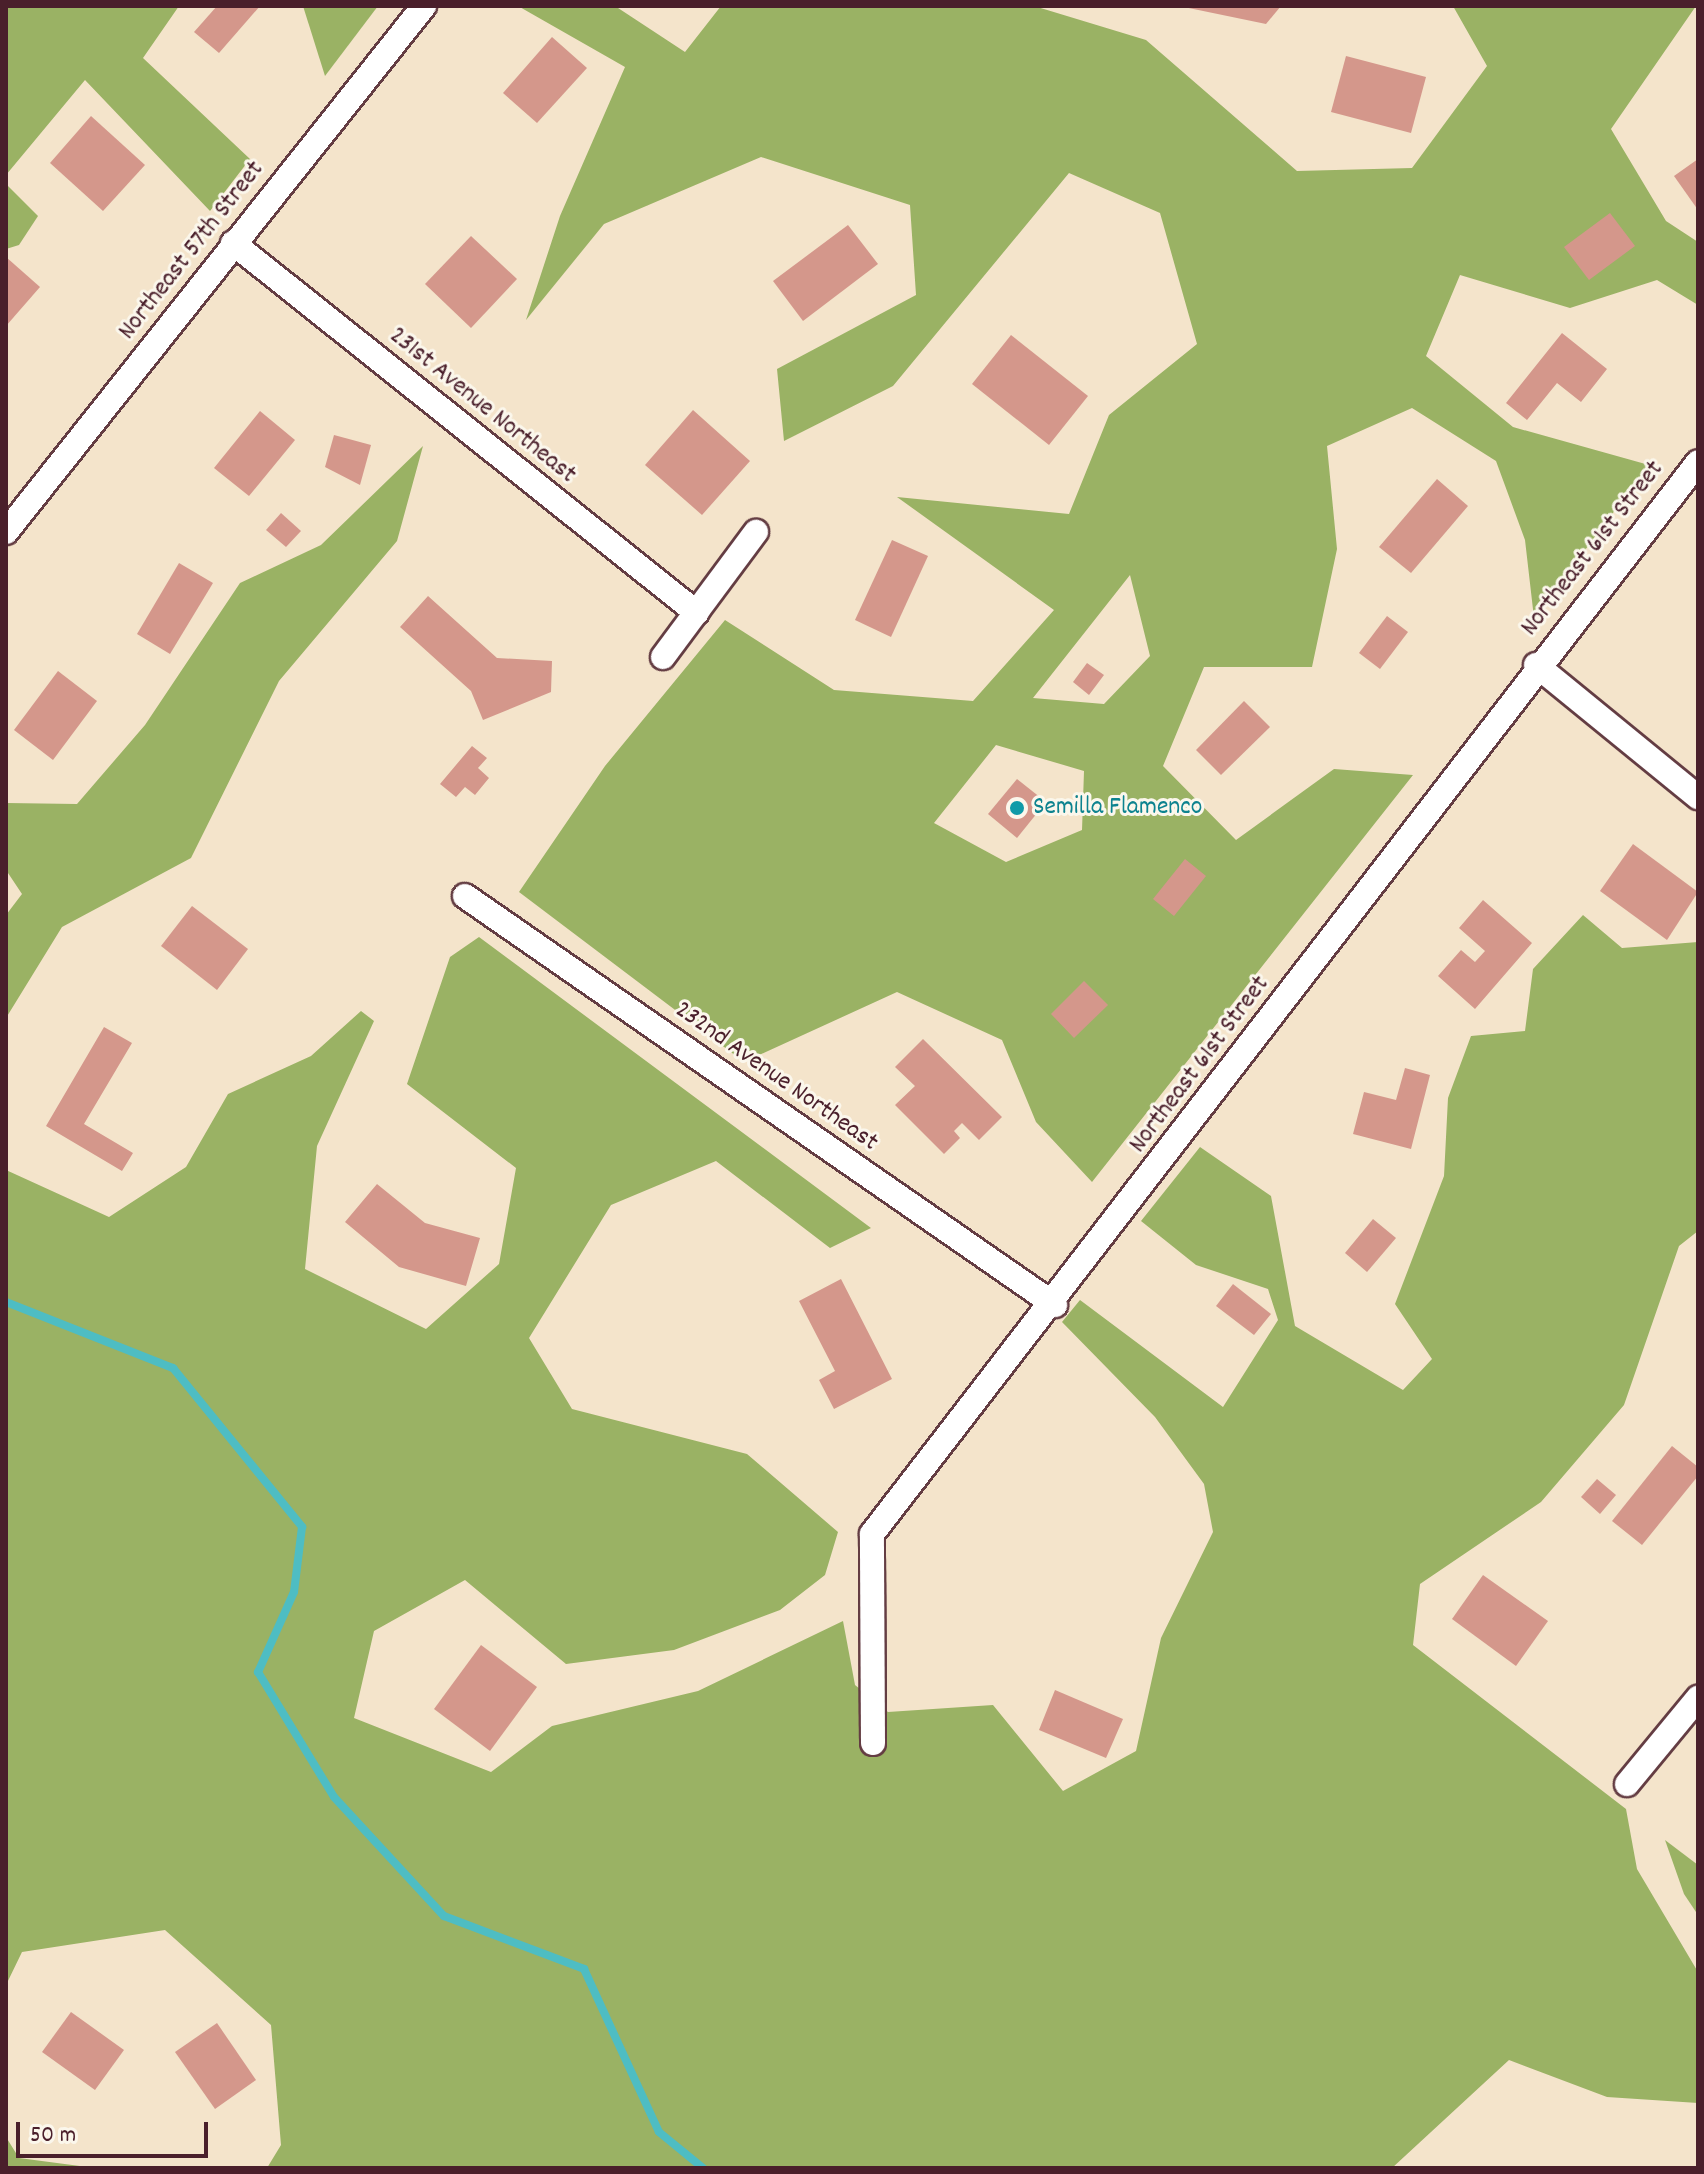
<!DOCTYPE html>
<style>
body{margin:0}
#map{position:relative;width:1704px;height:2174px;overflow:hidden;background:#f4e4cb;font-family:Dekko,sans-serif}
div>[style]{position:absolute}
.forest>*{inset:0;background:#9ab264}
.stream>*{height:8px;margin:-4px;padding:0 4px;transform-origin:4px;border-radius:4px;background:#4ebdc3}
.building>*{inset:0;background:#d4978b}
.roads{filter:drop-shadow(2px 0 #643d43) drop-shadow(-2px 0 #643d43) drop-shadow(0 2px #643d43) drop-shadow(0 -2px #643d43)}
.street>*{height:24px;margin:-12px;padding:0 12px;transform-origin:12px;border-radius:12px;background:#fff}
.dots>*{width:22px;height:22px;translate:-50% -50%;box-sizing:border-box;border:4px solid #fbf7ec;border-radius:50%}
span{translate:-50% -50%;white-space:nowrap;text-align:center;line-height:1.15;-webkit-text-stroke:6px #fbf7ec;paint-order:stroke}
.street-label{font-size:26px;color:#4a1f2b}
.culture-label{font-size:26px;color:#0d838f}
.left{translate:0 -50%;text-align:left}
.frame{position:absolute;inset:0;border:8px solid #4a1f2b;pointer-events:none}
.scale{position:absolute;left:16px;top:2122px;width:192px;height:36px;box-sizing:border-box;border:4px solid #4a1f2b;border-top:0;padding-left:10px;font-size:24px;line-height:28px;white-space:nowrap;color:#4a1f2b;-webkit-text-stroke:6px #fbf7ec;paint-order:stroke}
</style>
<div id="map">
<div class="forest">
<i style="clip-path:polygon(6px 6px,179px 6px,143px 58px,250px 159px,210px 211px,85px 80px,6px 175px)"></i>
<i style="clip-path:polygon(303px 6px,378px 6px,325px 76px)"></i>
<i style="clip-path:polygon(evenodd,518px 6px,615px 6px,685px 52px,721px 6px,1034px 6px,1146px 40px,1297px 171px,1412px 168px,1487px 66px,1453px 6px,1696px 6px,1611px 129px,1666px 221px,1698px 242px,1698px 305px,1657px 280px,1570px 308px,1460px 275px,1426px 356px,1513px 427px,1649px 465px,1534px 618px,1525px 540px,1496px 461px,1412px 408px,1327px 446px,1337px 549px,1312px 667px,1204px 667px,1163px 766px,1236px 840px,1334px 769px,1413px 775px,1092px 1182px,1036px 1122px,1002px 1040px,897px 992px,744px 1062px,519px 892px,605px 766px,725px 620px,834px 690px,973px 701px,1054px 610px,897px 497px,1069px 514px,1109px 415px,1197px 344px,1160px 213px,1069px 173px,893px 386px,784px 441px,777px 369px,916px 295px,910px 205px,761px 157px,604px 224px,526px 320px,560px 216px,625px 67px,518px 6px,1130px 575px,1150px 656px,1104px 704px,1033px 698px,1130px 575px,518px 6px,996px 745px,1084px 771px,1082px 830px,1006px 862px,934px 823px,996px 745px)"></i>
<i style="clip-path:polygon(6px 184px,38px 216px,19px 245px,6px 249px)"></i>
<i style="clip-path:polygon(423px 446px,397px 541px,279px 681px,191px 858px,62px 927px,6px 1018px,6px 915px,22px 894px,6px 870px,6px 803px,77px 804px,145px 725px,240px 583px,321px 545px)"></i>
<i style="clip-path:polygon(1583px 915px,1622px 948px,1698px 942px,1698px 1231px,1679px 1246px,1624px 1405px,1541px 1502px,1420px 1584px,1413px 1645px,1626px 1809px,1637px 1869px,1698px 1972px,1698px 2103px,1607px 2097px,1509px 2060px,1392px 2168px,267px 2168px,281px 2145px,271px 2025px,165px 1930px,22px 1952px,6px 1985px,6px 1170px,109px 1217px,186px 1167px,228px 1094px,311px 1056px,361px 1011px,374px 1021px,317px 1146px,305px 1269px,426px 1329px,499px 1264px,516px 1168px,407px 1084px,450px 957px,479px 937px,871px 1228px,830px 1248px,716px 1161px,611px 1205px,529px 1338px,572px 1409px,747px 1454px,838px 1532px,825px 1575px,780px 1610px,674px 1650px,566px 1664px,465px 1580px,374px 1631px,354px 1718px,491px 1772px,552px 1726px,698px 1691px,843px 1621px,855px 1685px,888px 1712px,993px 1705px,1063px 1791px,1136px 1751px,1161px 1638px,1213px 1532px,1204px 1484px,1155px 1417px,1062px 1322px,1080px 1300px,1223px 1407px,1278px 1320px,1268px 1289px,1196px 1265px,1141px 1221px,1200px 1147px,1271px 1196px,1295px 1326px,1403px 1390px,1432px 1359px,1395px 1304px,1444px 1176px,1448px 1098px,1471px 1036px,1525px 1031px,1533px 969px)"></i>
<i style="clip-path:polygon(1665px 1840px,1698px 1865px,1698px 1915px,1684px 1894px)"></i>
<i style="clip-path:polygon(6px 2137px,19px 2158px,95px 2168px,6px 2168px)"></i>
</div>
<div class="stream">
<i style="left:6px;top:1302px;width:180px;rotate:21.6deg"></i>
<i style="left:173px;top:1368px;width:205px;rotate:50.9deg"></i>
<i style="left:302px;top:1527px;width:65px;rotate:97deg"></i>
<i style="left:294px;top:1592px;width:88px;rotate:114.2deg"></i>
<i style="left:258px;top:1672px;width:146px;rotate:58.7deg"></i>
<i style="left:334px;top:1797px;width:162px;rotate:47.3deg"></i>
<i style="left:444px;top:1916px;width:150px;rotate:20.7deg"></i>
<i style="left:584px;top:1969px;width:179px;rotate:65.3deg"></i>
<i style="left:659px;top:2132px;width:57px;rotate:39.3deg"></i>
</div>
<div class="building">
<i style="clip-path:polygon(217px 6px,260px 6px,219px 53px,194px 32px)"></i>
<i style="clip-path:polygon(1179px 6px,1281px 6px,1266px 24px)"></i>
<i style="clip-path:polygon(552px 37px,587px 68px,537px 123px,503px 93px)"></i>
<i style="clip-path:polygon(1346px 56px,1426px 77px,1411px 133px,1331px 112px)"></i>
<i style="clip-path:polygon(91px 116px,145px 165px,103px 211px,50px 163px)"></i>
<i style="clip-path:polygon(1698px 159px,1698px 210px,1674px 176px)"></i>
<i style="clip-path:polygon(1610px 213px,1635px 246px,1589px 280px,1564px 247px)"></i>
<i style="clip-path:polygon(848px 225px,878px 264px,803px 321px,773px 281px)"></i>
<i style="clip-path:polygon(471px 236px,517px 279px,471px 328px,425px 284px)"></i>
<i style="clip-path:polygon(6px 257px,40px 287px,6px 326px)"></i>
<i style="clip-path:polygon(1562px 333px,1607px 369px,1581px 402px,1557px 383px,1527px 420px,1506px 403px)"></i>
<i style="clip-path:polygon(1011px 335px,1088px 396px,1049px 445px,972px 384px)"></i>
<i style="clip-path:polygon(693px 410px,750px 461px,702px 515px,645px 465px)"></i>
<i style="clip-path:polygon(260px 411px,295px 440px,249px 496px,214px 468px)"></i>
<i style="clip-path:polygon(334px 435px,371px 445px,360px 485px,325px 467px)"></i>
<i style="clip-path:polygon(1437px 479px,1468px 506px,1411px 573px,1379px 547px)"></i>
<i style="clip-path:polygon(281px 513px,301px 531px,286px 547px,266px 530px)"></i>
<i style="clip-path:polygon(892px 540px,928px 556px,891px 637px,855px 620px)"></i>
<i style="clip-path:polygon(179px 563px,213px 583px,170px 654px,137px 634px)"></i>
<i style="clip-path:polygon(428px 596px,497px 658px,552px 661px,551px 692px,483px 720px,471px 691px,400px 627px)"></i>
<i style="clip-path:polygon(1387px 616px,1408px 632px,1380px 669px,1359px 653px)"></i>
<i style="clip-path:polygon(1087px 663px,1104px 675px,1089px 695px,1073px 682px)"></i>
<i style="clip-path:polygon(58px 671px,97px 701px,53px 760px,14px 730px)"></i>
<i style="clip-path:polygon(1244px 701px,1270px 727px,1221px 775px,1196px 750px)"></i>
<i style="clip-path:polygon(472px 746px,487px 758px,478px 768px,489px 778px,475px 795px,465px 787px,456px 797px,440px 784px)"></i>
<i style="clip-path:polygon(1017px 779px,1046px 802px,1017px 838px,988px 814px)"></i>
<i style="clip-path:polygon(1633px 844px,1698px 892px,1667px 940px,1600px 891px)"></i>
<i style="clip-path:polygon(1185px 859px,1206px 876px,1174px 916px,1153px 899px)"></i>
<i style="clip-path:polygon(1483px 900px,1532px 943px,1475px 1009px,1438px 976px,1461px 950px,1475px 962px,1485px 951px,1459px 928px)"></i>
<i style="clip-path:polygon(192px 906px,248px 949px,217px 990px,161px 946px)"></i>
<i style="clip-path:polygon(1084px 981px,1108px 1005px,1074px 1038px,1051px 1014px)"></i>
<i style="clip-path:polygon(104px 1027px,132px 1043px,84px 1124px,133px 1153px,122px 1171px,46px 1126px)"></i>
<i style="clip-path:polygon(923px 1039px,1002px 1117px,979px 1140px,962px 1123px,954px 1131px,960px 1138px,944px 1154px,895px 1105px,915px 1086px,895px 1067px)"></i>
<i style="clip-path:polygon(1405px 1068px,1430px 1075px,1411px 1149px,1353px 1134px,1364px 1092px,1396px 1100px)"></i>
<i style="clip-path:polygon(377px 1184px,425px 1223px,480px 1238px,466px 1286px,399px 1267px,345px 1222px)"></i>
<i style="clip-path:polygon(1373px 1219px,1396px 1238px,1367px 1272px,1345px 1253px)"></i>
<i style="clip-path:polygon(841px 1279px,892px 1379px,834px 1409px,819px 1380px,835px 1371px,799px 1301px)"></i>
<i style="clip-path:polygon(1233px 1284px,1271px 1314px,1254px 1335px,1216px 1306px)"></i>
<i style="clip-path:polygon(1672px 1446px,1698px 1467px,1698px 1476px,1642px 1545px,1612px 1521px)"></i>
<i style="clip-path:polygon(1597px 1479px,1616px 1495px,1600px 1514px,1581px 1497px)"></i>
<i style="clip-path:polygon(1483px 1575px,1548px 1621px,1516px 1666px,1452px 1619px)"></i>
<i style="clip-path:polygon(481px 1645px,537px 1687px,490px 1751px,434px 1709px)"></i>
<i style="clip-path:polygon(1055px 1690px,1123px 1719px,1106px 1758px,1039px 1730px)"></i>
<i style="clip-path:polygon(71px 2012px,124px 2050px,95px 2090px,42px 2052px)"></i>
<i style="clip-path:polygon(217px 2023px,256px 2080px,215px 2109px,175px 2052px)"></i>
</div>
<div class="roads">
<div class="street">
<i style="left:233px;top:243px;width:593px;rotate:38.57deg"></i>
<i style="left:6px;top:532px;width:672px;rotate:-51.53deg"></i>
<i style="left:663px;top:657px;width:156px;rotate:-53.4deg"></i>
<i style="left:1536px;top:665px;width:209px;rotate:39.2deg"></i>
<i style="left:465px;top:896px;width:718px;rotate:34.73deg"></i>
<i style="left:873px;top:1743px;width:209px;rotate:-90.3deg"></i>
<i style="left:872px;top:1534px;width:1353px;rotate:-52.38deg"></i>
<i style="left:1627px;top:1784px;width:112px;rotate:-50.5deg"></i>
</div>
</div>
<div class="dots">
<i style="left:1017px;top:808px;background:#0f9aa8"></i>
</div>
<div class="street-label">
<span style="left:192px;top:251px;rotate:-52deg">Northeast 57th Street</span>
<span style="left:482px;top:406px;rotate:39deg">231st Avenue Northeast</span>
<span style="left:1593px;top:549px;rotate:-52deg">Northeast 61st Street</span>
<span style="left:1200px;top:1065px;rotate:-53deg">Northeast 61st Street</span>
<span style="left:776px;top:1077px;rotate:35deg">232nd Avenue Northeast</span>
</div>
<div class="culture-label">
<span class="left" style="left:1033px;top:808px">Semilla Flamenco</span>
</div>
<div class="frame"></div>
<div class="scale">50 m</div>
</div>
